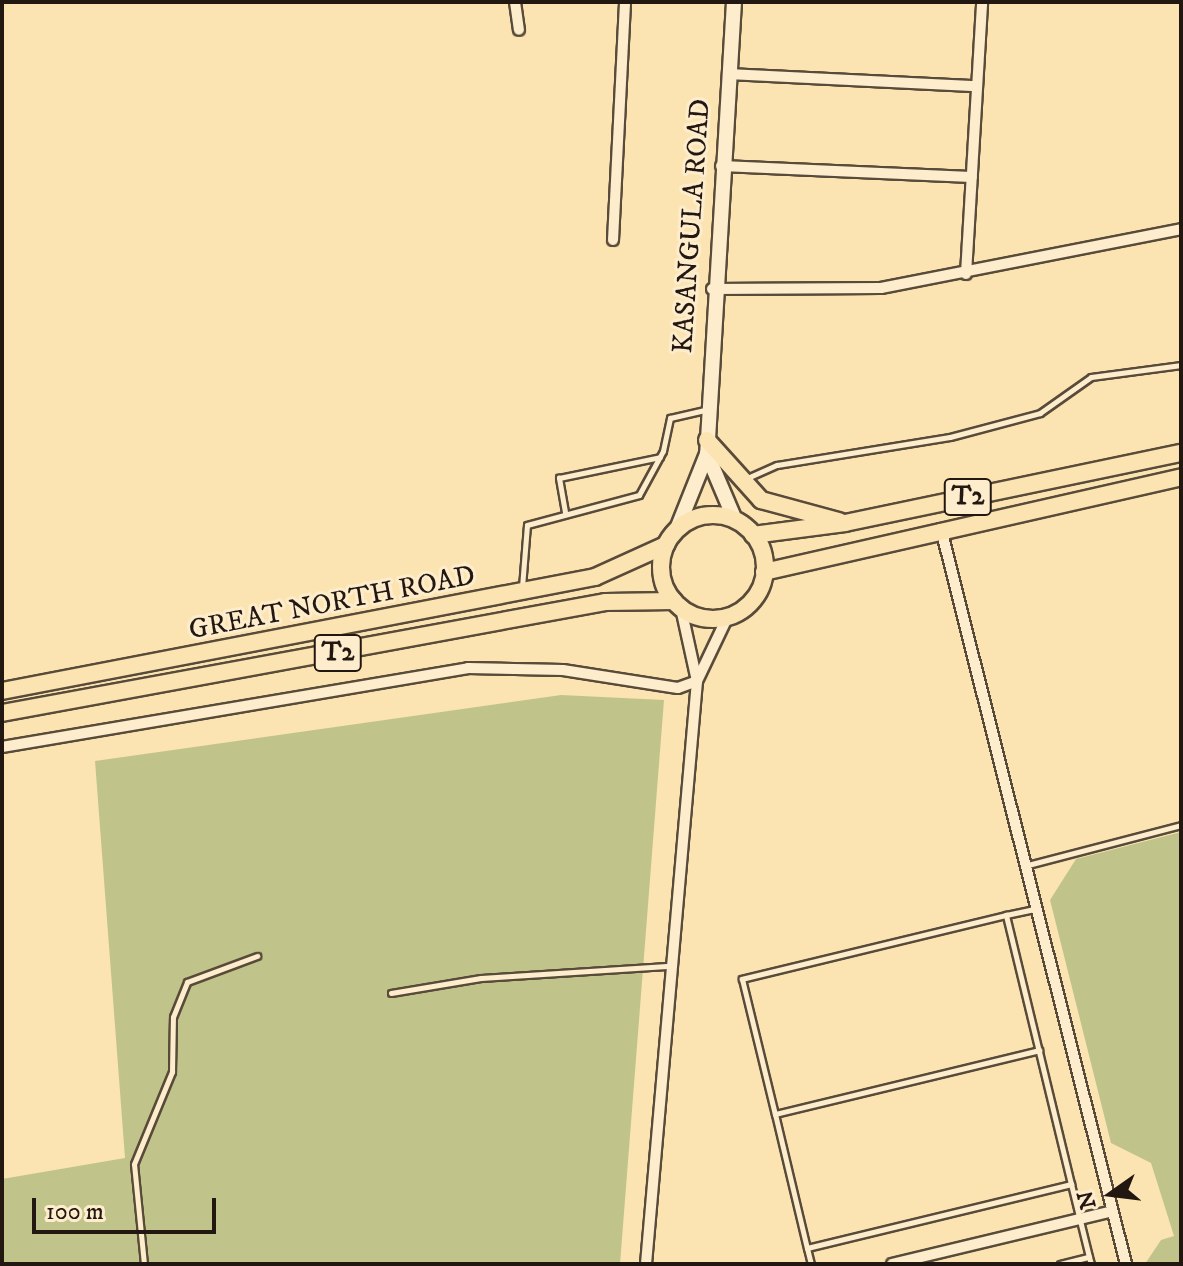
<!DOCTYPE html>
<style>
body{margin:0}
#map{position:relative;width:1183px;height:1266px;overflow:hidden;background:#fce4b2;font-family:"IM FELL DW Pica",serif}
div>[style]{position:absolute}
.green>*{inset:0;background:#c1c48a}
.roads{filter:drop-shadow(2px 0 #594b39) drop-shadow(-2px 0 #594b39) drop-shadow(0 2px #594b39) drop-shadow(0 -2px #594b39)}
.lane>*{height:5px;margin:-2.5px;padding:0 2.5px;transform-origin:2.5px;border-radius:2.5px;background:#fdedcd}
.street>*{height:10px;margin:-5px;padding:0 5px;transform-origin:5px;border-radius:5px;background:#fdedcd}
.secondary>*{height:14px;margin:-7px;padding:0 7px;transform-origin:7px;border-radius:7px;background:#fdedcd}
.primary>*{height:16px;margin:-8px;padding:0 8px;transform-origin:8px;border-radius:8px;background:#fce4b2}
.primary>.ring{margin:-8px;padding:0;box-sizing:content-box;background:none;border:16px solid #fce4b2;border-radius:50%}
span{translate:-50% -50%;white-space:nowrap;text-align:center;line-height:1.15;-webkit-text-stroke:6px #fdedcd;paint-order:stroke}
.shield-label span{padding:2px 6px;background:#fdedcd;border:2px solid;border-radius:6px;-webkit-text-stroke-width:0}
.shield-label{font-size:26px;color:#231811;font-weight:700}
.street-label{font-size:28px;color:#231811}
.frame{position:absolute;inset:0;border:4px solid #231811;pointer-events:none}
.north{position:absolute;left:1071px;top:1154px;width:80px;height:80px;-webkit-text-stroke:6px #fdedcd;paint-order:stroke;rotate:256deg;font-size:22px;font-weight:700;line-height:32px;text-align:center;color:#231811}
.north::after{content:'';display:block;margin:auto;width:28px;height:36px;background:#231811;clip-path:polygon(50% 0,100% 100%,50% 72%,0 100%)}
.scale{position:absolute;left:32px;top:1198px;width:184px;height:36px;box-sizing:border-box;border:4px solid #231811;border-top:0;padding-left:10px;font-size:24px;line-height:28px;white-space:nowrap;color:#231811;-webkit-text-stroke:6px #fdedcd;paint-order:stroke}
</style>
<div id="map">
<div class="green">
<i style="clip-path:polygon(561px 695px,664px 700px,620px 1264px,2px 1264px,2px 1179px,125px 1158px,95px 761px)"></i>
<i style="clip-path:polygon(1181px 832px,1181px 1264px,1145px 1264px,1161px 1240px,1174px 1236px,1151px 1163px,1111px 1143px,1050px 900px,1076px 859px)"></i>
</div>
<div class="roads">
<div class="lane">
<i style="left:745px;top:479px;width:35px;rotate:-24deg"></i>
<i style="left:777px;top:465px;width:175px;rotate:-9.2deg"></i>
<i style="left:950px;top:437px;width:93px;rotate:-14.9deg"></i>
<i style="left:1040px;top:413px;width:62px;rotate:-35.2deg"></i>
<i style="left:1091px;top:377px;width:91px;rotate:-7.6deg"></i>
<i style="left:565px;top:512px;width:35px;rotate:-100deg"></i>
<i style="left:559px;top:478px;width:103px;rotate:-11.7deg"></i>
<i style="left:522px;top:587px;width:62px;rotate:-85.4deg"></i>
<i style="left:527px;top:525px;width:116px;rotate:-15deg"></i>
<i style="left:639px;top:495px;width:50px;rotate:-61.4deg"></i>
<i style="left:663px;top:451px;width:34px;rotate:-78deg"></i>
<i style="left:670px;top:418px;width:39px;rotate:-13deg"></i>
<i style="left:1024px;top:866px;width:162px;rotate:-14.6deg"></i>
<i style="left:1006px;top:915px;width:29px;rotate:-12deg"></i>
<i style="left:391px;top:993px;width:91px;rotate:-9.5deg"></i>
<i style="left:481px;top:978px;width:186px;rotate:-3.7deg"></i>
<i style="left:775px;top:1114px;width:272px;rotate:-13.6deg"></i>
<i style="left:1071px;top:1184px;width:75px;rotate:76.1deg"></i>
<i style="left:807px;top:1248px;width:272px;rotate:-13.6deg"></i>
<i style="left:1071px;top:1184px;width:277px;rotate:-103.6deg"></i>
<i style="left:1006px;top:915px;width:272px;rotate:166.4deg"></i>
<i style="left:742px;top:979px;width:139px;rotate:76.3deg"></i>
<i style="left:775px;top:1114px;width:138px;rotate:76.6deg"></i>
<i style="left:807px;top:1248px;width:16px;rotate:76deg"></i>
<i style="left:144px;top:1264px;width:100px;rotate:-95.7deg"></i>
<i style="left:134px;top:1164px;width:100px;rotate:-67.6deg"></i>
<i style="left:172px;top:1072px;width:55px;rotate:-89deg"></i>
<i style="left:173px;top:1017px;width:38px;rotate:-68deg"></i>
<i style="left:187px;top:982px;width:75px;rotate:-20.4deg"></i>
<i style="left:1060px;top:1264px;width:30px;rotate:-14deg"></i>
<i style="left:1089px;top:1257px;width:7px;rotate:74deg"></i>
</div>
<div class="street">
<i style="left:515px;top:2px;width:28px;rotate:82deg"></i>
<i style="left:728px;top:74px;width:249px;rotate:2.8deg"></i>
<i style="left:721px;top:166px;width:251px;rotate:2.5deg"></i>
<i style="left:613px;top:240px;width:238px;rotate:-87.1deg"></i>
<i style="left:966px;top:274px;width:272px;rotate:-86.6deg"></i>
<i style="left:712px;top:289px;width:169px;rotate:-0.3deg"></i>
<i style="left:881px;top:288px;width:306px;rotate:-11.1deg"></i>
<i style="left:941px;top:529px;width:758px;rotate:75.87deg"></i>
<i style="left:2px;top:747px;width:473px;rotate:-9.6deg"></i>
<i style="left:468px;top:668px;width:95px;rotate:1.2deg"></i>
<i style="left:563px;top:670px;width:116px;rotate:8.9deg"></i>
<i style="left:678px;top:688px;width:20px;rotate:-20deg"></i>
<i style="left:697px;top:681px;width:72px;rotate:-64.5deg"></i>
<i style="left:646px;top:1264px;width:585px;rotate:-85deg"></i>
<i style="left:697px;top:681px;width:75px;rotate:-102.4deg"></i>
<i style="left:892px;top:1264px;width:226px;rotate:-13.5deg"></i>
</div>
<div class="secondary">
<i style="left:734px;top:2px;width:453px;rotate:93.4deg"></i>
<i style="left:707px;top:454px;width:72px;rotate:67deg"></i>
<i style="left:677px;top:529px;width:81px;rotate:-68.2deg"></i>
</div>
<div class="primary">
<i style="left:707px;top:440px;width:81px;rotate:48deg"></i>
<i style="left:761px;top:500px;width:81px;rotate:15.1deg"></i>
<i class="ring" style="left:661px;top:515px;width:88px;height:88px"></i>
<i style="left:753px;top:535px;width:93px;rotate:-7.4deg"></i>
<i style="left:845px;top:523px;width:343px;rotate:-11.8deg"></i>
<i style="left:764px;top:572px;width:428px;rotate:-12.8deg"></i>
<i style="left:2px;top:691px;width:604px;rotate:-10.88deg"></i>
<i style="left:595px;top:577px;width:78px;rotate:-24.3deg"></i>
<i style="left:2px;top:713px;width:613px;rotate:-10.43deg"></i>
<i style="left:605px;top:602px;width:69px;rotate:-0.8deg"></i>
</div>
</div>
<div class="shield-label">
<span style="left:968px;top:497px">T2</span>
<span style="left:338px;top:653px">T2</span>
</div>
<div class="street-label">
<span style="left:692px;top:226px;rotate:-86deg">KASANGULA ROAD</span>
<span style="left:332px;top:603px;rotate:-11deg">GREAT NORTH ROAD</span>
</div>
<div class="frame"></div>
<div class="north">N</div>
<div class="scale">100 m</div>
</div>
